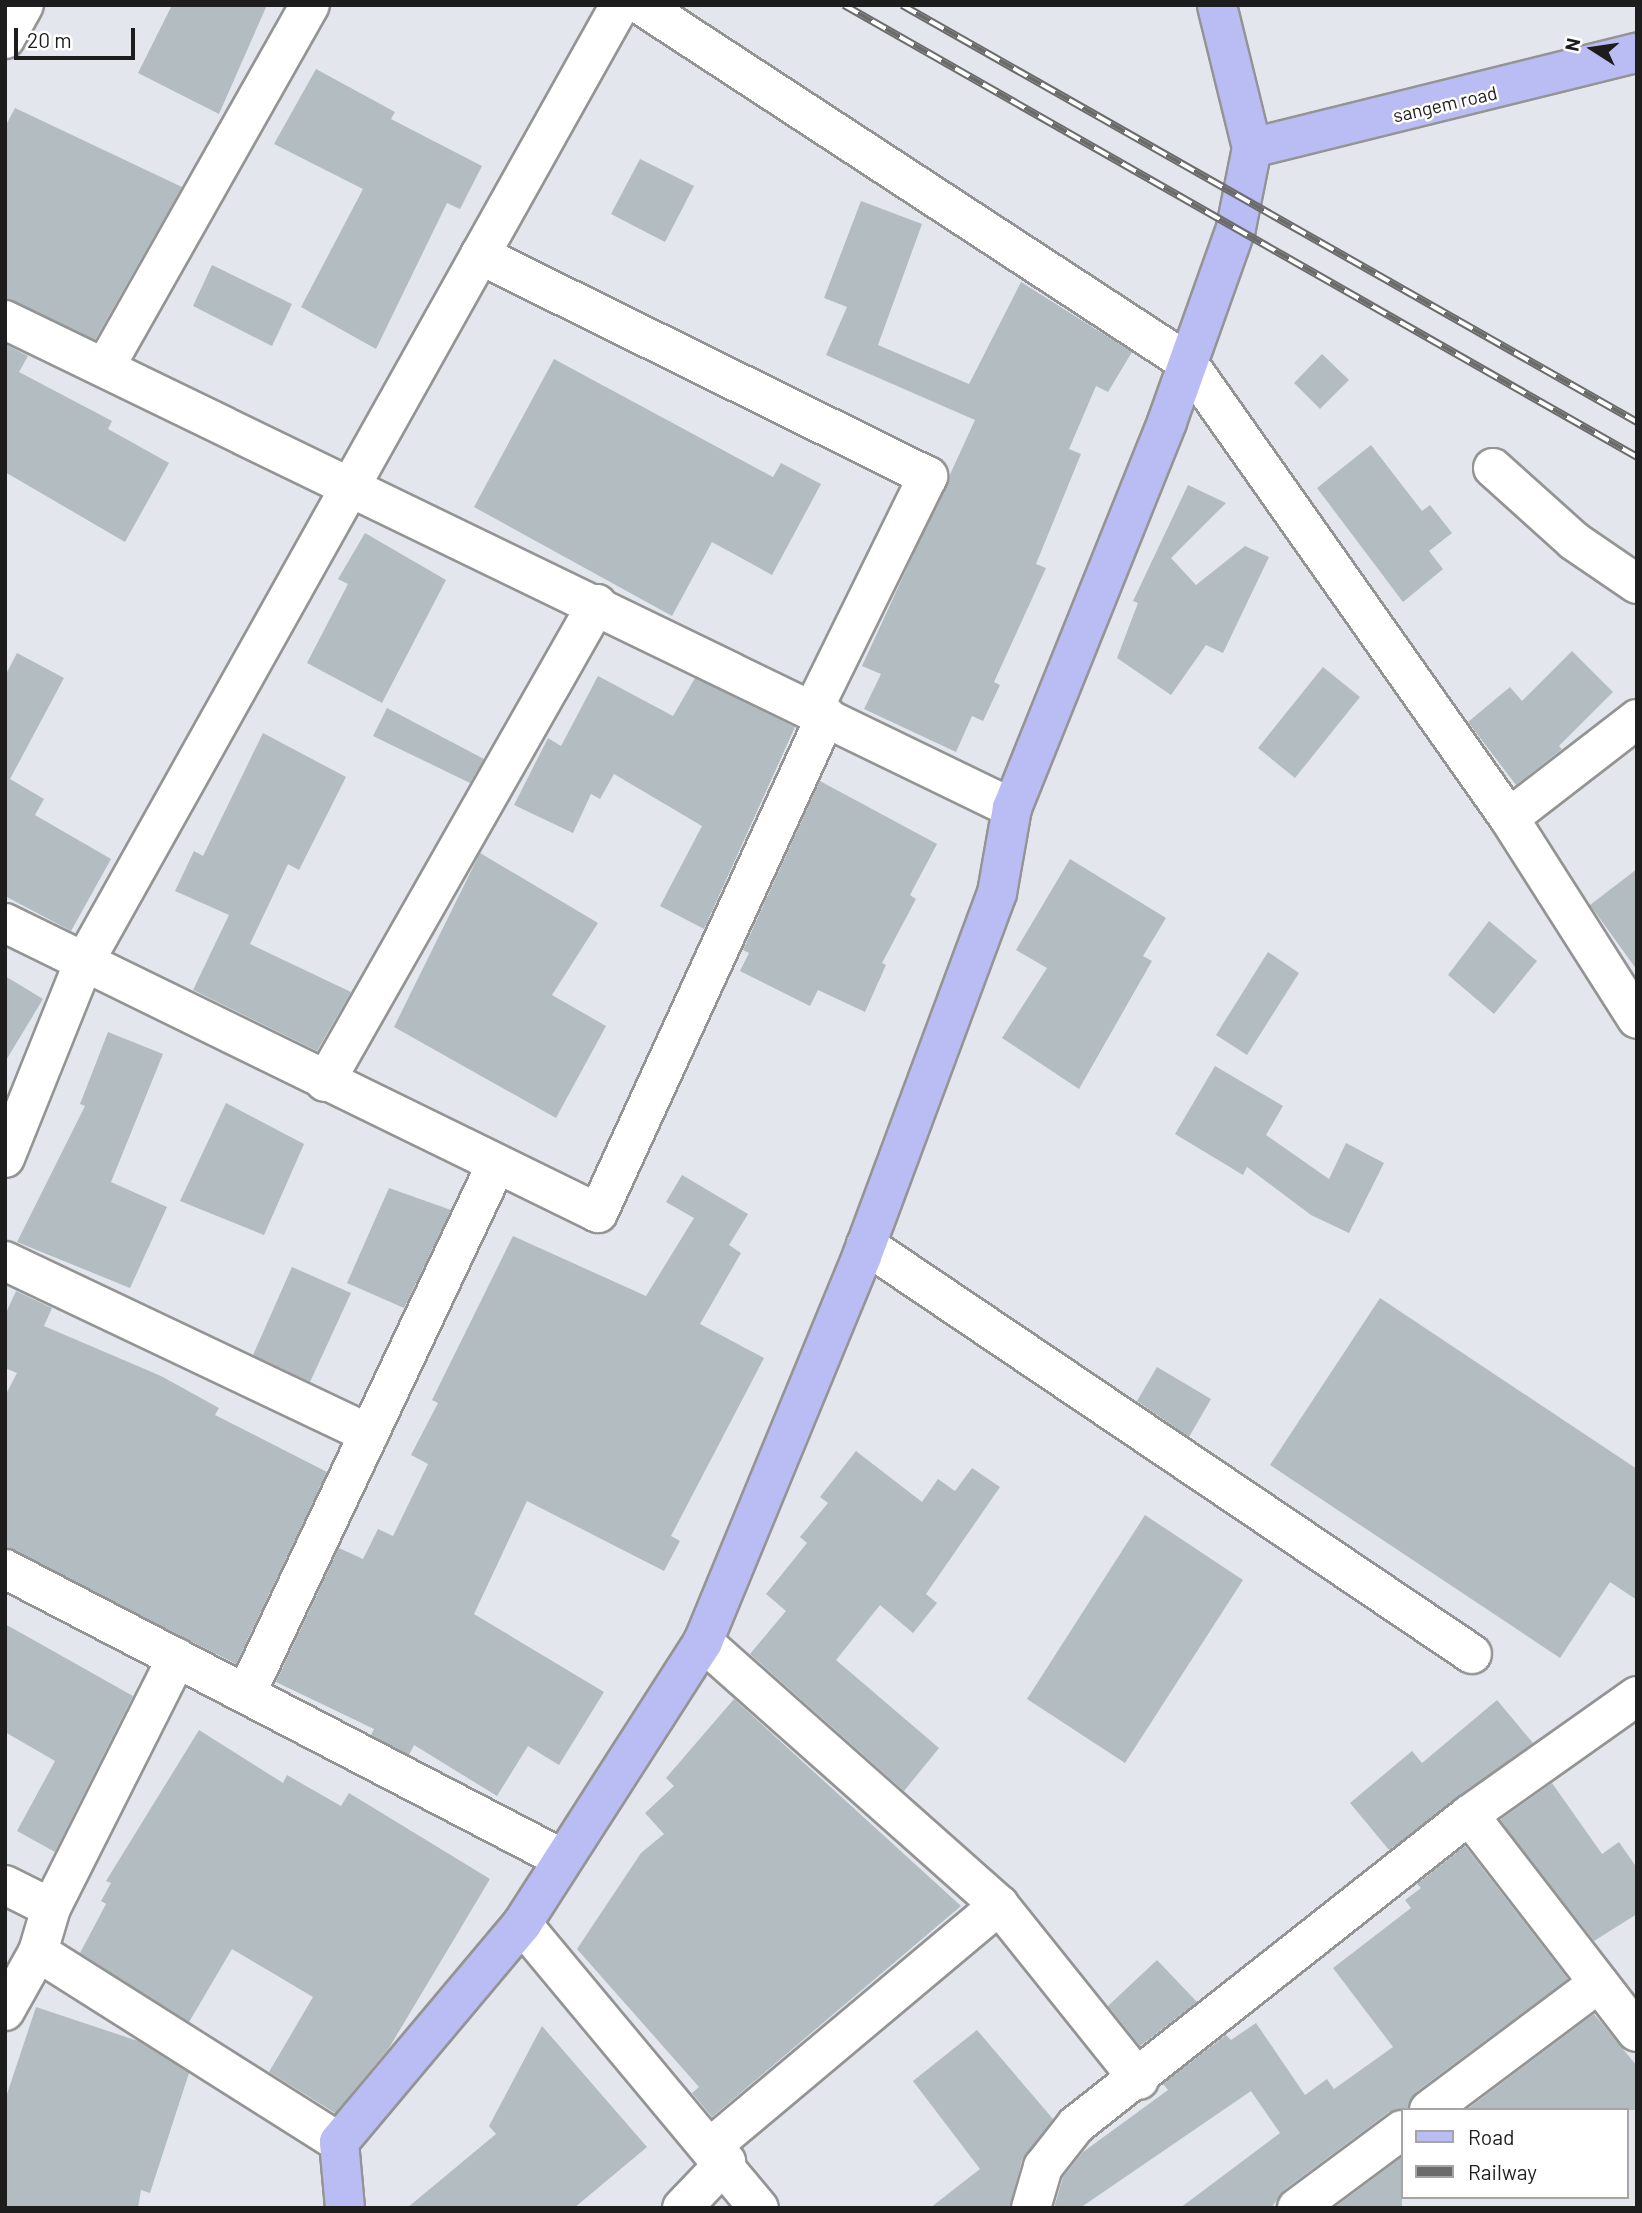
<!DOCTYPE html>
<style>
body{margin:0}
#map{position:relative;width:1642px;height:2213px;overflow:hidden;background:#e3e7ed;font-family:Barlow,sans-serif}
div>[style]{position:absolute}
.building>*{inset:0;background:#b3bcc1}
.roads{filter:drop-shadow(2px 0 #949494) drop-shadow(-2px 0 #949494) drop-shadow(0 2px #949494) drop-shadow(0 -2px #949494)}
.minor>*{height:38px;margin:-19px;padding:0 19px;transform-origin:19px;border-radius:19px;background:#fff}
.secondary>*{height:38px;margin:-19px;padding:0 19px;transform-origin:19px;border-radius:19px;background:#babcf4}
.rail>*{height:8px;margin-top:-4px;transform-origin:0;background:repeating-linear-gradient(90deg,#fff 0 16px,#6b6b6b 0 32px);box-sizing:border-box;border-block:2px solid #6b6b6b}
span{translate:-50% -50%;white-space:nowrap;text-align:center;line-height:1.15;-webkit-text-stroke:5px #fff;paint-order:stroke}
.street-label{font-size:19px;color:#1d1d1d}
.frame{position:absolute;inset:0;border:7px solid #1d1d1d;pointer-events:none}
.legend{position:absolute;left:1401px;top:2108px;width:228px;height:91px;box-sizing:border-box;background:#fff;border:2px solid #a5a5a5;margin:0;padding:9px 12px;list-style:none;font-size:21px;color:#1d1d1d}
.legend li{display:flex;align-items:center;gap:14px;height:35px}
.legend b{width:35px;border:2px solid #a5a5a5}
.north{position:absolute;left:1558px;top:14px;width:70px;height:70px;-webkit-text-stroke:5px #fff;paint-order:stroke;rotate:282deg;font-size:19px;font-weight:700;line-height:28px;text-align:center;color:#1d1d1d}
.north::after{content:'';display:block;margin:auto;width:24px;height:32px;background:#1d1d1d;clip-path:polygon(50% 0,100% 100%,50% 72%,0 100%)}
.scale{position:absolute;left:14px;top:28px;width:121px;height:32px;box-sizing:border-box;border:4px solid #1d1d1d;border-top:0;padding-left:9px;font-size:21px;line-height:24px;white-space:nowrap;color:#1d1d1d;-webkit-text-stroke:5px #fff;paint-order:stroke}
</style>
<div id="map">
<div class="building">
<i style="clip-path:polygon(172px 5px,267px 5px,219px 114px,138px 73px)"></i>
<i style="clip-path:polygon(316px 69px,395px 112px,391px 119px,482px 166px,460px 209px,447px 203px,376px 349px,301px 307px,363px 189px,274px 144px)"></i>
<i style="clip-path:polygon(15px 108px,182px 187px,95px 340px,5px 298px,5px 127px)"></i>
<i style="clip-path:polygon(640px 159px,694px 186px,665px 242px,611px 214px)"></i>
<i style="clip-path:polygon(861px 201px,922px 224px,878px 345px,969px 384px,1021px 282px,1132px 352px,1108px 392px,1096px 386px,1069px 449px,1081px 454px,1036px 564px,1046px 568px,994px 682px,1000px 685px,983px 721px,972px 716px,956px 752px,864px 709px,881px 674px,862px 666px,975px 420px,826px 355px,847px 307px,824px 298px)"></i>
<i style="clip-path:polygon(212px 265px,292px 304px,272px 346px,193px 306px)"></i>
<i style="clip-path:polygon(5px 344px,28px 356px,19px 372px,112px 421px,108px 429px,169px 463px,125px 542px,5px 472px)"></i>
<i style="clip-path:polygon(1322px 354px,1349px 380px,1320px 409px,1294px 383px)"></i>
<i style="clip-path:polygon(554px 359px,773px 477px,781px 463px,821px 484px,772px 575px,712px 542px,672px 616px,474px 507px)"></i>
<i style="clip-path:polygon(1371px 445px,1422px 511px,1430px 505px,1452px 533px,1429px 551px,1443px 569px,1403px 602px,1317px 488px)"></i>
<i style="clip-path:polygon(1188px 485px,1226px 503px,1171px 558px,1196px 585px,1245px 546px,1269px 557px,1223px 653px,1206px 645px,1171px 695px,1117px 658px,1138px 603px,1133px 601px)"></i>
<i style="clip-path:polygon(365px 533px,446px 580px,382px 703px,307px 663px,348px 584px,338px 579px)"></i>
<i style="clip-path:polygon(1572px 651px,1613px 692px,1559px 746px,1562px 749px,1516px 785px,1468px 722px,1510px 687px,1522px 701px)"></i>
<i style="clip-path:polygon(17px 653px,64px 678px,10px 779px,44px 799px,35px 815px,111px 859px,71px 931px,5px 896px,5px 676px)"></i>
<i style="clip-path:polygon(1323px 667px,1360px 697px,1295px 778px,1258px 748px)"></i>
<i style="clip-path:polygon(598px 676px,673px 716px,695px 678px,795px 727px,704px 929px,660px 906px,702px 826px,614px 774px,600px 799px,591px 794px,573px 833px,514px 805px,548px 738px,561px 746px)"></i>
<i style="clip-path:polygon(387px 708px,484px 759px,470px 783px,373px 736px)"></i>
<i style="clip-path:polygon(263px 733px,346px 777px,299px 870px,288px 864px,250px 944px,351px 992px,317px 1051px,193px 990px,229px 915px,175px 891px,194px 851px,203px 856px)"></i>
<i style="clip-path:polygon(820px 781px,937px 844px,910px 895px,916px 899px,882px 963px,886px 965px,865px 1012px,818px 990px,810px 1006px,740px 971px,749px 953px,743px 950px)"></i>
<i style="clip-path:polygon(480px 853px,598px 923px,552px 995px,606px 1026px,556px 1118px,394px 1027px)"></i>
<i style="clip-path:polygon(1070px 859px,1166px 918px,1143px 956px,1152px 961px,1079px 1089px,1002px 1038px,1047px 968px,1016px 950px)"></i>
<i style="clip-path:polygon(1637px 869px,1637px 970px,1590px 905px)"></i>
<i style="clip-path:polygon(1489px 921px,1537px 961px,1494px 1014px,1448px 975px)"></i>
<i style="clip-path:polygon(1268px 952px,1299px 973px,1247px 1055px,1216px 1035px)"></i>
<i style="clip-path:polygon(5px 976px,43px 999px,5px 1062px)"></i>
<i style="clip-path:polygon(108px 1032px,163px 1054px,111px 1182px,167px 1207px,130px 1288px,17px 1242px,85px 1106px,80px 1104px)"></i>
<i style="clip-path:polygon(1215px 1066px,1283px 1106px,1266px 1135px,1329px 1179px,1346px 1143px,1384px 1163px,1349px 1233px,1311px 1215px,1247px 1167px,1243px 1175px,1175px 1134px)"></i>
<i style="clip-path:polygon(226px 1103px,304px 1144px,264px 1235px,180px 1201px)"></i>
<i style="clip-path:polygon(682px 1175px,748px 1214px,729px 1245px,741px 1253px,700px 1324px,764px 1358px,671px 1536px,680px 1541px,664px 1571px,527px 1501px,474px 1614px,604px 1692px,559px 1765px,528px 1746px,497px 1796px,414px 1745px,409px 1755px,371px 1735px,374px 1729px,276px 1682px,339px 1548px,363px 1559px,378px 1529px,393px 1536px,428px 1464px,411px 1455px,438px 1403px,432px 1400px,513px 1236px,646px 1296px,694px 1218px,666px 1202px)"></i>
<i style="clip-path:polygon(389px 1188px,451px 1210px,404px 1308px,347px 1283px)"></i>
<i style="clip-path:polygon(292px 1267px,351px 1293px,310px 1382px,253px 1355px)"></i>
<i style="clip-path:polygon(16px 1291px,52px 1308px,44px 1326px,161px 1376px,219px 1408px,215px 1415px,327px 1472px,236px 1664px,5px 1547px,5px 1396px,17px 1373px,5px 1368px,5px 1315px)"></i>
<i style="clip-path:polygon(1380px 1298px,1637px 1469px,1637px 1600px,1610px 1582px,1560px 1658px,1270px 1465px)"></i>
<i style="clip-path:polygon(1157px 1367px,1211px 1399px,1189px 1437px,1137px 1401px)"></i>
<i style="clip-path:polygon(856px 1451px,922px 1502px,938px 1479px,955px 1491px,972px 1468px,1000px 1487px,926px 1594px,937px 1603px,913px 1633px,880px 1605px,836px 1660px,939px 1748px,904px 1791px,750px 1654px,786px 1611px,766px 1594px,807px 1543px,800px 1537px,828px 1503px,820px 1497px)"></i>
<i style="clip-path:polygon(1145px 1515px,1243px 1580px,1125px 1763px,1027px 1699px)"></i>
<i style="clip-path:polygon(5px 1624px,133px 1696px,55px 1852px,17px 1831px,55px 1761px,5px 1732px)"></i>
<i style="clip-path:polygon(734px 1699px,961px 1906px,712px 2117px,692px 2093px,699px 2087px,577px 1949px,641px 1853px,664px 1834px,645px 1813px,674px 1786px,666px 1778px)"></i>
<i style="clip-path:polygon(1497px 1700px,1533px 1743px,1389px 1850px,1350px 1803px,1412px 1751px,1422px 1763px)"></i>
<i style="clip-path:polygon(199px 1730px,283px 1783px,287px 1775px,341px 1806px,349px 1793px,490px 1879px,389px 2048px,335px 2113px,269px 2072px,313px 1997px,232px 1949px,189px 2022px,80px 1953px,106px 1904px,101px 1901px,111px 1883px,106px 1881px)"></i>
<i style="clip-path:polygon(1552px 1783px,1602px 1854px,1619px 1842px,1637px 1868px,1637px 1914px,1594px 1941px,1500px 1820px)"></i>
<i style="clip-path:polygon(1465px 1846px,1568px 1979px,1416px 2092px,1408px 2109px,1389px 2112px,1284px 2190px,1271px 2208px,1180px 2208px,1280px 2133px,1251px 2091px,1080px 2208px,1054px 2208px,1063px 2177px,1083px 2152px,1168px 2090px,1163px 2084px,1226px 2035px,1231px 2040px,1256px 2023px,1305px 2095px,1327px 2079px,1334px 2089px,1393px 2047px,1333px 1968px,1411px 1908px,1405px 1900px,1421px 1888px,1417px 1884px)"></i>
<i style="clip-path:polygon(1157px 1960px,1197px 2002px,1140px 2046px,1108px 2006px)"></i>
<i style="clip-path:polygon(36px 2007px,138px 2041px,189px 2073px,150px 2193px,141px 2190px,138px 2208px,5px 2208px,5px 2100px)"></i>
<i style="clip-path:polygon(1594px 2014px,1637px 2066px,1637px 2110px,1466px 2110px)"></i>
<i style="clip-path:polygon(542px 2026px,647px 2147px,574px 2208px,407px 2208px,496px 2134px,489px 2126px)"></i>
<i style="clip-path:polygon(977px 2030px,1053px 2119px,1022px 2160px,1010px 2208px,930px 2208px,980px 2169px,913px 2081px)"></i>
<i style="clip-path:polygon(1402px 2157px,1402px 2208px,1334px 2208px)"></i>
</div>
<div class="roads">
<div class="minor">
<i style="left:641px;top:5px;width:654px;rotate:33.2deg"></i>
<i style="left:1188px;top:363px;width:557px;rotate:54.8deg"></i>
<i style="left:1509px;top:818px;width:238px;rotate:57.5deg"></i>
<i style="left:5px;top:39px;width:39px;rotate:-61deg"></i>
<i style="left:480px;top:255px;width:500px;rotate:26.3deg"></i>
<i style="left:928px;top:476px;width:261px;rotate:116.2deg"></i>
<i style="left:5px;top:320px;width:1119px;rotate:25.86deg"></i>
<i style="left:105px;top:367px;width:416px;rotate:-60.5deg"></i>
<i style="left:1493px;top:468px;width:109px;rotate:42deg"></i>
<i style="left:1574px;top:541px;width:76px;rotate:34.3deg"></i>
<i style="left:1509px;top:818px;width:162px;rotate:-37.7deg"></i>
<i style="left:5px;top:923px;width:660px;rotate:26.06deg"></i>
<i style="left:598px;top:1213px;width:547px;rotate:-65.36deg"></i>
<i style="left:325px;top:1082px;width:550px;rotate:-60.36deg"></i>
<i style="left:5px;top:1158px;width:207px;rotate:-68.1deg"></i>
<i style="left:82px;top:966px;width:1101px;rotate:-60.76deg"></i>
<i style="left:866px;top:1245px;width:731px;rotate:34.02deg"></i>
<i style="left:5px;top:1261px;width:403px;rotate:25.4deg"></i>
<i style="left:5px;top:1569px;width:624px;rotate:27.47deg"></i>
<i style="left:703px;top:1642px;width:396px;rotate:41.6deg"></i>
<i style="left:999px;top:1905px;width:224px;rotate:51.3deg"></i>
<i style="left:246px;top:1694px;width:585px;rotate:-64.71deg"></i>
<i style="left:1637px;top:1696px;width:206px;rotate:144.7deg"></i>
<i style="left:1469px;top:1815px;width:274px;rotate:52.3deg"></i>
<i style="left:5px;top:1885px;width:51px;rotate:26.6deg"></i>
<i style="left:51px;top:1908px;width:46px;rotate:106.5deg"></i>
<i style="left:38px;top:1952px;width:356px;rotate:32.3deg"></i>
<i style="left:51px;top:1908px;width:280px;rotate:-63.3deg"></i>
<i style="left:522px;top:1924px;width:370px;rotate:50.2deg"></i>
<i style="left:5px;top:2011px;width:68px;rotate:-60.8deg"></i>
<i style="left:1429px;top:2110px;width:212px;rotate:-36.8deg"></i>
<i style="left:712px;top:2146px;width:375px;rotate:-40deg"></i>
<i style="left:682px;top:2208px;width:64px;rotate:-46.3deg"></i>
<i style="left:1031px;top:2208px;width:43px;rotate:-73.7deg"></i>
<i style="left:1043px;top:2167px;width:53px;rotate:-51.8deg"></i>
<i style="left:1076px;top:2125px;width:501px;rotate:-38.27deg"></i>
<i style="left:1297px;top:2208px;width:131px;rotate:-36.6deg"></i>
</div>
<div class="secondary">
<i style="left:1252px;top:148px;width:397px;rotate:-13.9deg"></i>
<i style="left:345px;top:2208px;width:66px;rotate:-95.2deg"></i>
<i style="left:339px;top:2142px;width:285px;rotate:-50deg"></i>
<i style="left:522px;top:1924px;width:335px;rotate:-57.3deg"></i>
<i style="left:703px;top:1642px;width:417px;rotate:-67.6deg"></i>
<i style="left:862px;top:1256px;width:387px;rotate:-69.6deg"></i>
<i style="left:997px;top:893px;width:86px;rotate:-80deg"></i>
<i style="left:1012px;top:808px;width:416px;rotate:-68.1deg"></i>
<i style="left:1167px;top:422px;width:206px;rotate:-70.4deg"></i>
<i style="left:1236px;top:228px;width:82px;rotate:-78.7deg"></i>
<i style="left:1252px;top:148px;width:147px;rotate:-103.8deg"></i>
</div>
</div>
<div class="rail">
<i style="left:844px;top:5px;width:913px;rotate:29.68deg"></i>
<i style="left:902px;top:5px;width:845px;rotate:29.57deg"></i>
</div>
<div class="street-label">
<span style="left:1445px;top:104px;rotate:-13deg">sangem road</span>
</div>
<div class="frame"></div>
<ul class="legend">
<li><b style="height:9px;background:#babcf4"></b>Road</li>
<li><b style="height:9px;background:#6b6b6b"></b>Railway</li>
</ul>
<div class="north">N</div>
<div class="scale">20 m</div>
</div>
